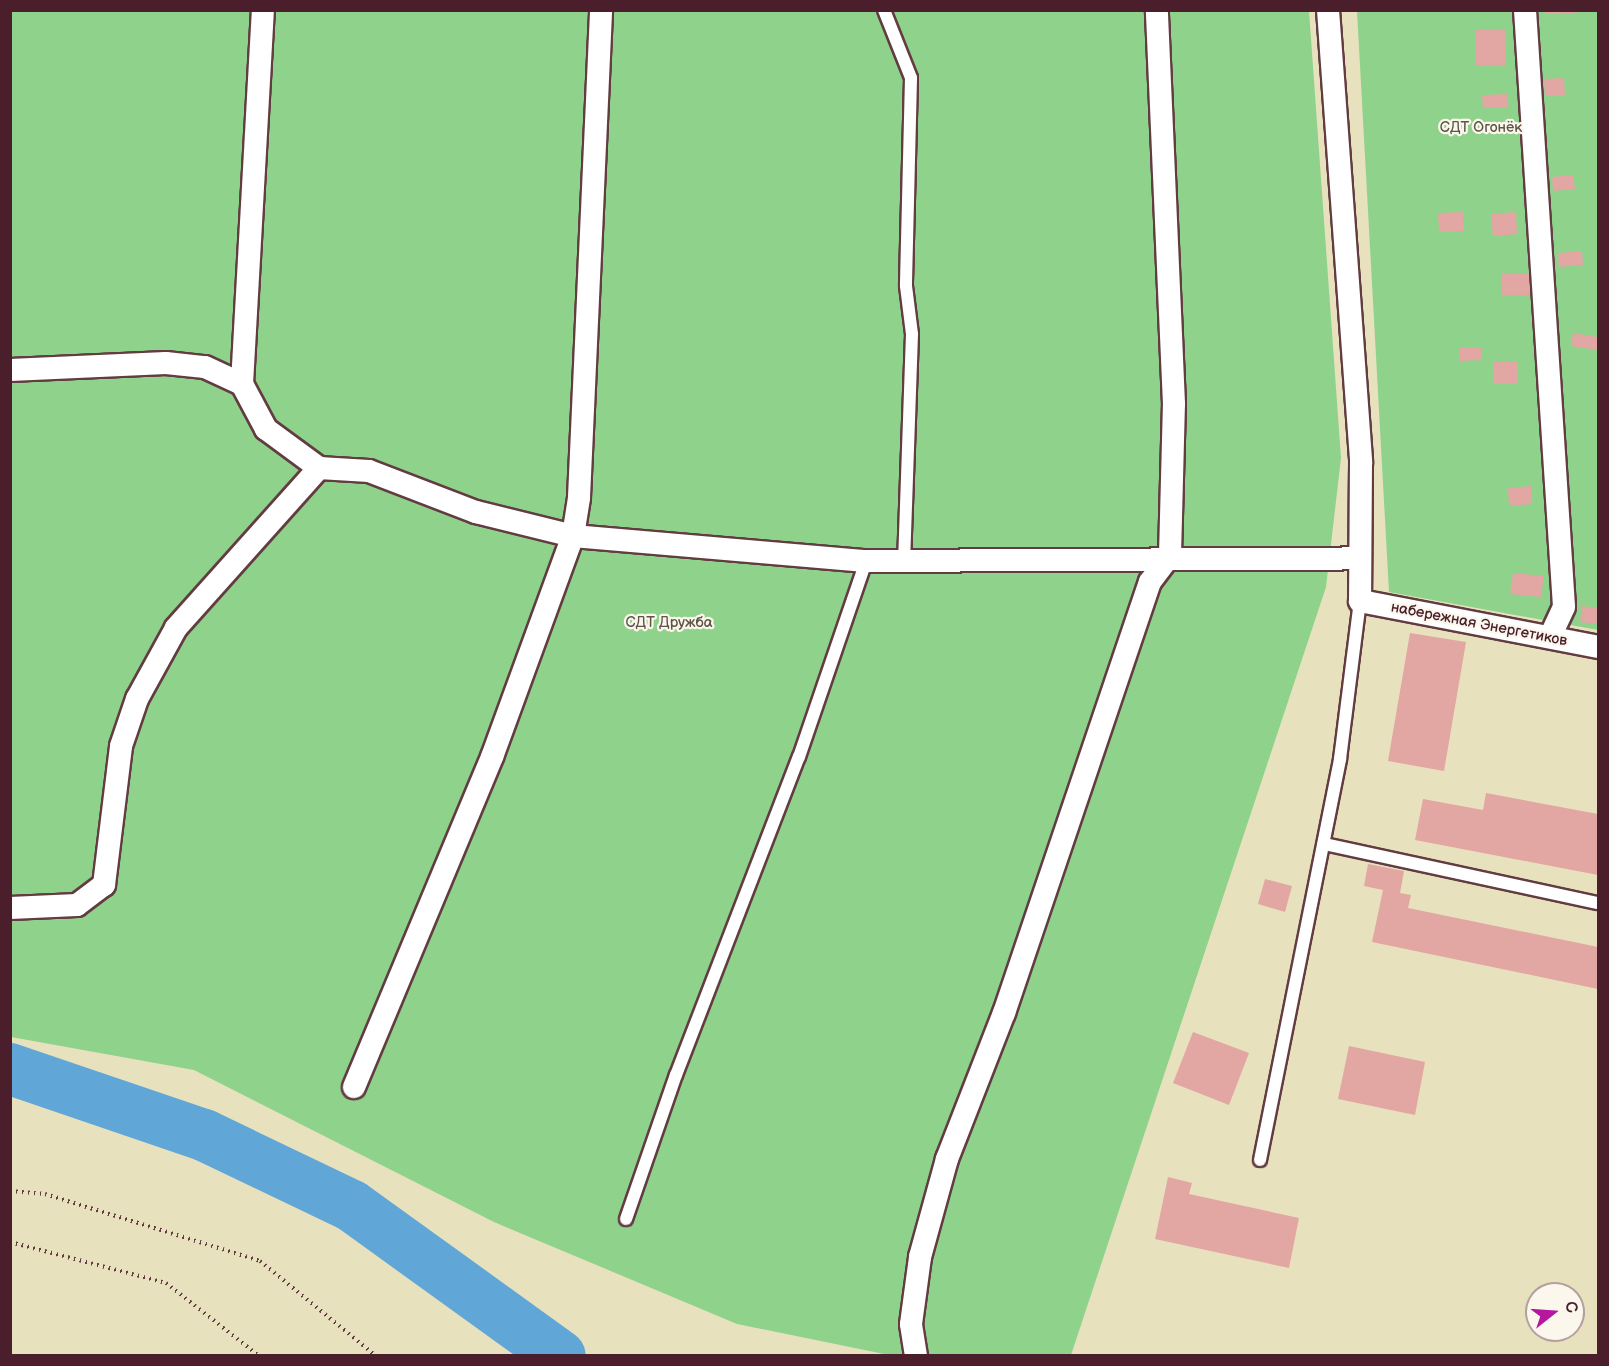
<!DOCTYPE html>
<meta charset="utf-8">
<style>
body{margin:0}
#map{position:relative;width:1609px;height:1366px;overflow:hidden;background:#e8e1bd;font-family:"Balsamiq Sans",sans-serif}
div>[style]{position:absolute}
.green>*{inset:0;background:#8ed28b}
.river>*{height:52px;margin:-26px;padding:0 26px;transform-origin:26px;border-radius:26px;background:#60a7d7}
.building>*{inset:0;background:#e2a6a3}
.path>*{height:4px;margin-top:-2px;transform-origin:0;background:repeating-linear-gradient(90deg,#623c41 0 1.5px,transparent 0 6px)}
.roads{filter:drop-shadow(2px 0 #623c41) drop-shadow(-2px 0 #623c41) drop-shadow(0 2px #623c41) drop-shadow(0 -2px #623c41)}
.service>*{height:12px;margin:-6px;padding:0 6px;transform-origin:6px;border-radius:6px;background:#fff}
.minor>*{height:22px;margin:-11px;padding:0 11px;transform-origin:11px;border-radius:11px;background:#fff}
span{translate:-50% -50%;white-space:nowrap;text-align:center;line-height:1.15;-webkit-text-stroke:4.5px #fbf7ec;paint-order:stroke}
.park-label{font-size:15px;color:#5e5548}
.street-label{font-size:15px;color:#4a1f2b}
.frame{position:absolute;inset:0;border:12px solid #4a1f2b;pointer-events:none}
.north{position:absolute;left:1525px;top:1282px;width:60px;height:60px;box-sizing:border-box;background:#fbf7ec;border:2px solid #b4a19f;border-radius:50%;rotate:73deg;font-size:16px;font-weight:700;line-height:24px;text-align:center;color:#4a1f2b}
.north::after{content:'';display:block;margin:auto;width:21px;height:27px;background:#b5179e;clip-path:polygon(50% 0,100% 100%,50% 72%,0 100%)}
</style>
<div id="map">
<div class="green">
<i style="clip-path:polygon(10px 11px,1309px 11px,1341px 458px,1326px 587px,1071px 1355px,889px 1355px,737px 1324px,494px 1222px,194px 1070px,11px 1037px)"></i>
<i style="clip-path:polygon(1357px 11px,1598px 11px,1598px 630px,1389px 592px)"></i>
</div>
<div class="river">
<i style="left:10px;top:1069px;width:205px;rotate:18.8deg"></i>
<i style="left:204px;top:1135px;width:164px;rotate:25.6deg"></i>
<i style="left:352px;top:1206px;width:256px;rotate:35.8deg"></i>
</div>
<div class="building">
<i style="clip-path:polygon(1545px 10px,1575px 10px,1575px 13px,1545px 14px)"></i>
<i style="clip-path:polygon(1476px 30px,1505px 30px,1505px 65px,1475px 65px)"></i>
<i style="clip-path:polygon(1564px 78px,1565px 95px,1545px 96px,1544px 79px)"></i>
<i style="clip-path:polygon(1508px 94px,1508px 107px,1483px 108px,1482px 95px)"></i>
<i style="clip-path:polygon(1573px 175px,1575px 189px,1553px 191px,1552px 177px)"></i>
<i style="clip-path:polygon(1463px 212px,1464px 231px,1439px 232px,1438px 213px)"></i>
<i style="clip-path:polygon(1516px 212px,1517px 234px,1493px 236px,1491px 214px)"></i>
<i style="clip-path:polygon(1582px 251px,1583px 265px,1559px 267px,1558px 253px)"></i>
<i style="clip-path:polygon(1502px 274px,1529px 274px,1529px 295px,1502px 295px)"></i>
<i style="clip-path:polygon(1573px 333px,1598px 337px,1597px 350px,1571px 346px)"></i>
<i style="clip-path:polygon(1481px 347px,1482px 360px,1460px 361px,1460px 348px)"></i>
<i style="clip-path:polygon(1493px 362px,1518px 362px,1518px 384px,1493px 384px)"></i>
<i style="clip-path:polygon(1531px 486px,1532px 504px,1509px 506px,1508px 488px)"></i>
<i style="clip-path:polygon(1513px 573px,1544px 576px,1541px 597px,1510px 594px)"></i>
<i style="clip-path:polygon(1582px 606px,1598px 608px,1598px 624px,1580px 622px)"></i>
<i style="clip-path:polygon(1410px 633px,1466px 642px,1444px 771px,1388px 761px)"></i>
<i style="clip-path:polygon(1486px 793px,1598px 814px,1598px 875px,1415px 840px,1423px 799px,1483px 810px)"></i>
<i style="clip-path:polygon(1368px 864px,1404px 871px,1400px 893px,1411px 895px,1408px 908px,1598px 947px,1598px 989px,1372px 942px,1383px 890px,1364px 886px)"></i>
<i style="clip-path:polygon(1265px 879px,1292px 886px,1285px 912px,1258px 904px)"></i>
<i style="clip-path:polygon(1193px 1032px,1249px 1053px,1229px 1105px,1173px 1083px)"></i>
<i style="clip-path:polygon(1349px 1046px,1425px 1062px,1415px 1115px,1338px 1099px)"></i>
<i style="clip-path:polygon(1168px 1177px,1192px 1183px,1189px 1194px,1299px 1218px,1289px 1268px,1155px 1239px)"></i>
</div>
<div class="path">
<i style="left:10px;top:1191px;width:35px;rotate:5deg"></i>
<i style="left:45px;top:1194px;width:225px;rotate:17.3deg"></i>
<i style="left:260px;top:1261px;width:150px;rotate:39.3deg"></i>
<i style="left:10px;top:1242px;width:161px;rotate:14.7deg"></i>
<i style="left:166px;top:1283px;width:118px;rotate:38.1deg"></i>
</div>
<div class="roads">
<div class="service">
<i style="left:884px;top:10px;width:73px;rotate:68.3deg"></i>
<i style="left:911px;top:78px;width:208px;rotate:91.4deg"></i>
<i style="left:906px;top:286px;width:48px;rotate:82.9deg"></i>
<i style="left:912px;top:334px;width:226px;rotate:92deg"></i>
<i style="left:1324px;top:844px;width:280px;rotate:12.2deg"></i>
<i style="left:1260px;top:1160px;width:409px;rotate:-78.7deg"></i>
<i style="left:1340px;top:759px;width:159px;rotate:-82.8deg"></i>
<i style="left:626px;top:1219px;width:152px;rotate:-70.9deg"></i>
<i style="left:676px;top:1075px;width:341px;rotate:-68.9deg"></i>
<i style="left:799px;top:757px;width:207px;rotate:-71.1deg"></i>
</div>
<div class="minor">
<i style="left:1328px;top:10px;width:454px;rotate:85.8deg"></i>
<i style="left:1361px;top:463px;width:138px;rotate:90.4deg"></i>
<i style="left:1360px;top:601px;width:242px;rotate:10.9deg"></i>
<i style="left:1525px;top:10px;width:598px;rotate:86.26deg"></i>
<i style="left:1564px;top:607px;width:33px;rotate:115deg"></i>
<i style="left:10px;top:370px;width:156px;rotate:-2.6deg"></i>
<i style="left:166px;top:363px;width:39px;rotate:6deg"></i>
<i style="left:205px;top:367px;width:41px;rotate:24.7deg"></i>
<i style="left:242px;top:384px;width:51px;rotate:61.9deg"></i>
<i style="left:266px;top:429px;width:66px;rotate:36.3deg"></i>
<i style="left:319px;top:468px;width:50px;rotate:3.4deg"></i>
<i style="left:369px;top:471px;width:115px;rotate:21deg"></i>
<i style="left:476px;top:512px;width:100px;rotate:13.9deg"></i>
<i style="left:573px;top:536px;width:294px;rotate:4.9deg"></i>
<i style="left:866px;top:561px;width:493px;rotate:-0.3deg"></i>
<i style="left:242px;top:384px;width:375px;rotate:-86.8deg"></i>
<i style="left:10px;top:908px;width:67px;rotate:-2.6deg"></i>
<i style="left:77px;top:905px;width:34px;rotate:-37deg"></i>
<i style="left:104px;top:885px;width:140px;rotate:-83deg"></i>
<i style="left:121px;top:746px;width:50px;rotate:-71.2deg"></i>
<i style="left:137px;top:699px;width:81px;rotate:-61.2deg"></i>
<i style="left:176px;top:628px;width:215px;rotate:-48.2deg"></i>
<i style="left:354px;top:1087px;width:358px;rotate:-67.3deg"></i>
<i style="left:492px;top:757px;width:235px;rotate:-69.9deg"></i>
<i style="left:573px;top:536px;width:39px;rotate:-81deg"></i>
<i style="left:579px;top:497px;width:487px;rotate:-87.4deg"></i>
<i style="left:916px;top:1356px;width:32px;rotate:-99deg"></i>
<i style="left:911px;top:1324px;width:68px;rotate:-82.3deg"></i>
<i style="left:920px;top:1257px;width:102px;rotate:-74.6deg"></i>
<i style="left:947px;top:1159px;width:157px;rotate:-68.7deg"></i>
<i style="left:1004px;top:1013px;width:455px;rotate:-71.3deg"></i>
<i style="left:1150px;top:582px;width:34px;rotate:-53deg"></i>
<i style="left:1170px;top:555px;width:151px;rotate:-88.5deg"></i>
<i style="left:1174px;top:404px;width:394px;rotate:-92.5deg"></i>
</div>
</div>
<div class="park-label">
<span style="left:1481px;top:128px">СДТ Огонёк</span>
<span style="left:669px;top:623px">СДТ Дружба</span>
</div>
<div class="street-label">
<span style="left:1479px;top:624px;rotate:11deg">набережная Энергетиков</span>
</div>
<div class="frame"></div>
<div class="north">С</div>
</div>
